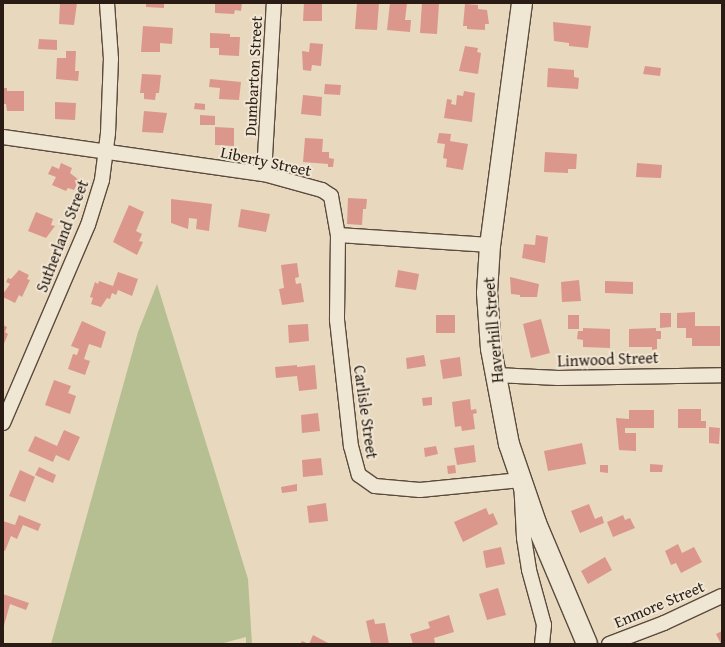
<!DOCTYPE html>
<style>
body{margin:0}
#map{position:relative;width:725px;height:647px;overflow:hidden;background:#e8d8bd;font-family:"Gentium Book Plus",serif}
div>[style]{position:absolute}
.green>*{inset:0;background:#b6bf91}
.building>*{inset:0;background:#db978c}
.roads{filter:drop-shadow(1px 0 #5a4b3e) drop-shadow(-1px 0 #5a4b3e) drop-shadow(0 1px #5a4b3e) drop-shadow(0 -1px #5a4b3e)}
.street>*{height:14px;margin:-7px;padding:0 7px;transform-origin:7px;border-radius:7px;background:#f0e6d4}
.secondary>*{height:20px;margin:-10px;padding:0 10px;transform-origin:10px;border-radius:10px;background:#f0e6d4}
span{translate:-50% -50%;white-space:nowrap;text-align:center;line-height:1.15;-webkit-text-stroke:4px #f0e6d4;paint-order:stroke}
.street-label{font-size:16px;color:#2a1c14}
.frame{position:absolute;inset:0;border:4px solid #2a1c14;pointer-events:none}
</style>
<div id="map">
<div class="green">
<i style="clip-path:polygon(157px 284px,248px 579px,252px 644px,246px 644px,246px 637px,220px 644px,51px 644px,138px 332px)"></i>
</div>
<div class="building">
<i style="clip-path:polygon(60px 3px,77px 3px,74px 25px,59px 24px)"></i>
<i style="clip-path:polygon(146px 3px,164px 3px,164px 8px,146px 7px)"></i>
<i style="clip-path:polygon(215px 3px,242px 3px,241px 11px,235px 10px,234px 14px,215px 13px)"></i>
<i style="clip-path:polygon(304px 3px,322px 3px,322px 21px,303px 21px)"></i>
<i style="clip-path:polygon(357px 3px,379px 3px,377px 30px,355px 29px)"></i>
<i style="clip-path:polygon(390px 3px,407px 3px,405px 20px,411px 20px,410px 32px,387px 30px)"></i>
<i style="clip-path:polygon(422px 3px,439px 3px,437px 34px,420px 33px)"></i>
<i style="clip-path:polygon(465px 4px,478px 5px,478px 9px,487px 10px,489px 24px,485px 24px,485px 30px,467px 29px,467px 26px,463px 26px)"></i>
<i style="clip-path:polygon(553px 22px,591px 26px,588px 48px,569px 46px,569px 43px,554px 41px)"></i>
<i style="clip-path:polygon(143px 26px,173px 28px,172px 44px,160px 43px,160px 52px,141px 52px)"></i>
<i style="clip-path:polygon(210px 33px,230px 34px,230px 37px,240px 37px,239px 56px,219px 55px,219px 48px,210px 48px)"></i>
<i style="clip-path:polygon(39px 39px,57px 40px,57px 50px,38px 49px)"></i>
<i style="clip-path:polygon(310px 43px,323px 44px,321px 66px,312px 65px,311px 71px,303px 70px,302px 51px,309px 52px)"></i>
<i style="clip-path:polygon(465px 46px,478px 48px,477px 52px,481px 53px,478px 74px,459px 71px)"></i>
<i style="clip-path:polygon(66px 51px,76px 51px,75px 71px,79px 71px,78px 81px,56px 79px,57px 58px,66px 58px)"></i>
<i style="clip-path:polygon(645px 66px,661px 68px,660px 76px,643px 74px)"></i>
<i style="clip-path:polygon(548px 68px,574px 70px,574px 77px,579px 78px,578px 89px,547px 87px)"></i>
<i style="clip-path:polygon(142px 74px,161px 75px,159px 93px,156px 93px,155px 100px,144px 99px,144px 93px,140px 93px)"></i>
<i style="clip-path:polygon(210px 79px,241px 82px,239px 100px,219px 99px,220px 88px,209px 87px)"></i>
<i style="clip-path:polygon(325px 84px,341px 85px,340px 95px,324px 94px)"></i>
<i style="clip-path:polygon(3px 88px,7px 88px,7px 91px,24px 91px,24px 111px,7px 111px,6px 104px,3px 104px)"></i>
<i style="clip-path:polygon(464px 91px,475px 93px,472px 122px,444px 118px,447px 99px,452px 100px,451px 104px,456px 105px,457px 95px,463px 96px)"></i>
<i style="clip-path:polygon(303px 95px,322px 97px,321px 116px,301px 114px)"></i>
<i style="clip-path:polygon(55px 102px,76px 103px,75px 120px,55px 119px)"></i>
<i style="clip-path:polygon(195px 103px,205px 104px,205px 110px,194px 109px)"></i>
<i style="clip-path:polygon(144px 111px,167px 113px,163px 133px,142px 132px)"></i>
<i style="clip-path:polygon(200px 115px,215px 116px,215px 125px,200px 125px)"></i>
<i style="clip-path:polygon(215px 127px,234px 128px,234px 146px,215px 145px)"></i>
<i style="clip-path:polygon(439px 133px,451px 134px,450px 141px,468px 144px,463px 170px,446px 167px,447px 159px,443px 158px,445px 144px,437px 143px)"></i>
<i style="clip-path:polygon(305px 138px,323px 139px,322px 152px,329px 152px,329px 158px,334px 159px,333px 167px,328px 167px,328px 164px,303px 162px)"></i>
<i style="clip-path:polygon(545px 152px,577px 154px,576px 169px,568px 169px,568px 173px,544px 172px)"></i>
<i style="clip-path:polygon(61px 163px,72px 168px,70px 173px,79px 180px,74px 190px,68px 188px,66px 191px,52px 185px,56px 177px,48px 174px,52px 166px,59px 169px)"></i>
<i style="clip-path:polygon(637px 163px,662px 165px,661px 178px,636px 177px)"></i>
<i style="clip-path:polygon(348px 198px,367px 199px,366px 209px,363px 209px,362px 225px,347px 224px)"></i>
<i style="clip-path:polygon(171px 199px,212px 204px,209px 231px,196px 229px,197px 219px,189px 218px,188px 229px,171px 223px)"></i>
<i style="clip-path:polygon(129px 205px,144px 212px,136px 231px,142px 234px,139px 241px,143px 242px,137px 255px,113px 242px)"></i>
<i style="clip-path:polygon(241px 209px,270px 214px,266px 232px,238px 227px)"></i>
<i style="clip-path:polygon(36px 212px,53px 219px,51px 225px,55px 226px,46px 238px,28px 231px)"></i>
<i style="clip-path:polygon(536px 235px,548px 237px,545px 263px,522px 258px,524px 244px,535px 245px)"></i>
<i style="clip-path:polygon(297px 263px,299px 277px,295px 278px,296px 284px,301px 283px,304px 302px,282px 305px,279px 289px,284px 288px,281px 265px)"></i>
<i style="clip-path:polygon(19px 270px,29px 275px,27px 279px,30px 280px,22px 297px,19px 295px,15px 303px,3px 297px,3px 294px,10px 284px,6px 282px,8px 278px,11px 279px)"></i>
<i style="clip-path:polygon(398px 270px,419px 274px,416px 290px,395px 287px)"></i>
<i style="clip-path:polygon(118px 272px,138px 279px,132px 296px,118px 290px,116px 295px,112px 293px,110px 299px,107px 298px,101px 307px,91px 304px,93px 298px,90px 297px,95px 282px,98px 284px,99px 281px,113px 286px)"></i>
<i style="clip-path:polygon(510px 277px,539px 284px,537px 297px,520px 297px,520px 295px,511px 294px)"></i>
<i style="clip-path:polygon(579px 280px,581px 301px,562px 302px,561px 282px)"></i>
<i style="clip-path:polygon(605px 281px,633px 282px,633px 294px,605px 293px)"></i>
<i style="clip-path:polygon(695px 312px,695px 326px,720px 326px,720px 346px,692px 346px,692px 338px,686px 338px,686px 328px,677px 328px,677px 313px)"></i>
<i style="clip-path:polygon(660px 313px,671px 313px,671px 327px,660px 328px)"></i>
<i style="clip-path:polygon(436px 315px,455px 315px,455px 333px,436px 333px)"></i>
<i style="clip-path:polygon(568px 315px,579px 315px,579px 329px,568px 329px)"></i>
<i style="clip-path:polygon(541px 319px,550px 353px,531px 358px,523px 324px)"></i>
<i style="clip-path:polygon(82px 321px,106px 332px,101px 348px,89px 344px,84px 359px,90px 361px,85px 375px,68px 369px,73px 354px,77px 355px,79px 349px,71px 346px)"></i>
<i style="clip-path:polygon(308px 324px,309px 341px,289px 343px,288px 325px)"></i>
<i style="clip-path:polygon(3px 325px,7px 327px,5px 332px,8px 334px,3px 346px)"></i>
<i style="clip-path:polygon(583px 328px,610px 329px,610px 348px,583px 347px,583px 340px,577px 339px,578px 331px,583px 331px)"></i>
<i style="clip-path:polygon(656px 328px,656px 331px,661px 331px,661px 339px,657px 339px,657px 349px,652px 350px,652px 347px,629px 347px,629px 329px)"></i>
<i style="clip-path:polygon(424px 355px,426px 366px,407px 369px,406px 358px)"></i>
<i style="clip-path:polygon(460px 357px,462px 376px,443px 379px,440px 360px)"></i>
<i style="clip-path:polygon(297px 365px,297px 367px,315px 365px,317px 389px,299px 391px,297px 376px,276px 378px,275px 367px)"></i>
<i style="clip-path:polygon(54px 380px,71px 386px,68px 393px,76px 396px,70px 414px,45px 405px)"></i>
<i style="clip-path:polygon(432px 397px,432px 405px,423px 406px,422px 398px)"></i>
<i style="clip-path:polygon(470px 399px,471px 410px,476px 409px,477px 413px,473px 414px,475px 429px,462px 431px,461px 426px,455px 427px,452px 402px)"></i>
<i style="clip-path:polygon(678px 409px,701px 409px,701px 421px,706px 421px,706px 428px,678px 428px)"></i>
<i style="clip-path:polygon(629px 410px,654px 410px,654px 428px,625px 428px,625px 433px,636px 433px,636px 451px,619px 450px,616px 418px,629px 419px)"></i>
<i style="clip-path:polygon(318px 413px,320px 431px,302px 433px,301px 415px)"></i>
<i style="clip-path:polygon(709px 427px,720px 428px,719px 444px,709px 443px)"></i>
<i style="clip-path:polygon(64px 430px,80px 437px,69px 461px,56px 455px,53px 462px,28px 451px,35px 436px,57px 446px)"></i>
<i style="clip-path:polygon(582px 443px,586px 464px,548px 471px,544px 451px)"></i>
<i style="clip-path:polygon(474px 445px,476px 462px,457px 465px,454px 448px)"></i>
<i style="clip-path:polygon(436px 446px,438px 454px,425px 457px,424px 448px)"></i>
<i style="clip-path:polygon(321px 458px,323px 475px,303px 477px,302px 460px)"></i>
<i style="clip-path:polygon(650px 464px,663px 465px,662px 472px,650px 472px)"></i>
<i style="clip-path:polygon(455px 465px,456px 473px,448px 474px,447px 466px)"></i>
<i style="clip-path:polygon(600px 465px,608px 465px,608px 473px,600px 472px)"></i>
<i style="clip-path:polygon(39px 467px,56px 475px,53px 483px,35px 475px)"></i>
<i style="clip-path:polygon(20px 470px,35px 477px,25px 502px,9px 496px)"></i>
<i style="clip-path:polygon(297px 484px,297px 491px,282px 493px,281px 487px)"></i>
<i style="clip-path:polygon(326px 503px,328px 521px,309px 523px,307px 506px)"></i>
<i style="clip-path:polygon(589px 504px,595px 519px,602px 516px,604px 523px,580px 533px,571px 511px)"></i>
<i style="clip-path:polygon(486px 508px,489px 515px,493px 513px,498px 524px,463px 542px,454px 522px)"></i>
<i style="clip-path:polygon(19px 515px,41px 524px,38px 531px,23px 525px,17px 539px,11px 536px,5px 551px,3px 550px,3px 521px,15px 525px)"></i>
<i style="clip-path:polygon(623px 515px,625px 520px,630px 518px,635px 528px,613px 537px,607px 522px)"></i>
<i style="clip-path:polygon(678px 544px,682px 553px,694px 547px,702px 562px,681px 573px,676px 563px,671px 565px,665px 551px)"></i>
<i style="clip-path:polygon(501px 547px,505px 564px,486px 568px,483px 551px)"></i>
<i style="clip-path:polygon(605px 557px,612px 570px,588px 584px,581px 571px)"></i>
<i style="clip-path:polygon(498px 588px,506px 615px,487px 620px,479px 594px)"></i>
<i style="clip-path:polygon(3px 594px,29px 603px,26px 610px,10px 604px,3px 629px)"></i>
<i style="clip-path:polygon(449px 615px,454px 632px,434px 638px,435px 643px,433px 644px,413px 644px,410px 634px,430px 628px,428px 622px)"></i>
<i style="clip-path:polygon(374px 619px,375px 624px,385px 623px,389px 644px,371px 644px,366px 621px)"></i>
<i style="clip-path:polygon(722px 631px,722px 644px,721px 644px,716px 634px)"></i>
<i style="clip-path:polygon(313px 635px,328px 643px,327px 644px,300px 644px,302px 641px,309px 644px)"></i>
</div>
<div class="roads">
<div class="street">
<i style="left:3px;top:137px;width:264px;rotate:8.1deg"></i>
<i style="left:264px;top:174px;width:60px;rotate:15.4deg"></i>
<i style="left:322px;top:190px;width:11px;rotate:34deg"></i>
<i style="left:331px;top:196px;width:40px;rotate:80deg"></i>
<i style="left:338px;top:235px;width:152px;rotate:3.8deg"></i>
<i style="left:264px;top:174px;width:171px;rotate:-86.7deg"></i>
<i style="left:338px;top:235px;width:85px;rotate:90.7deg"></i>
<i style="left:337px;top:320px;width:127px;rotate:83.7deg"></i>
<i style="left:351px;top:446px;width:30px;rotate:75deg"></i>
<i style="left:359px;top:475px;width:19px;rotate:35deg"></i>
<i style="left:375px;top:486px;width:45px;rotate:5.1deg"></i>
<i style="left:420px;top:490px;width:101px;rotate:-5.7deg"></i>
<i style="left:521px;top:480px;width:58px;rotate:87deg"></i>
<i style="left:524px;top:538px;width:32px;rotate:81deg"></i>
<i style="left:529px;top:570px;width:57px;rotate:74.7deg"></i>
<i style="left:544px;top:625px;width:19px;rotate:96deg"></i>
<i style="left:496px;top:375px;width:62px;rotate:2.8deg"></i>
<i style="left:558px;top:378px;width:164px;rotate:-1deg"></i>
<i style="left:3px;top:423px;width:215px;rotate:-66.8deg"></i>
<i style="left:88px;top:225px;width:47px;rotate:-72.7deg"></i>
<i style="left:102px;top:180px;width:47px;rotate:-82.7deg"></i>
<i style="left:108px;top:133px;width:74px;rotate:-87.7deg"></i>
<i style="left:111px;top:59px;width:56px;rotate:-94.1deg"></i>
<i style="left:609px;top:644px;width:59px;rotate:-20.9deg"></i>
<i style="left:664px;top:623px;width:64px;rotate:-25deg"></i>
</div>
<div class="secondary">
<i style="left:522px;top:3px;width:244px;rotate:97.5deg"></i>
<i style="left:490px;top:245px;width:48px;rotate:93.6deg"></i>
<i style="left:487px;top:293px;width:56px;rotate:85.9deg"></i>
<i style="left:491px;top:349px;width:97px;rotate:79.3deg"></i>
<i style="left:509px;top:444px;width:83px;rotate:71.1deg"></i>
<i style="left:536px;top:523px;width:131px;rotate:67.1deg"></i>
</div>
</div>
<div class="street-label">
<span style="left:253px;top:76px;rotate:-87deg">Dumbarton Street</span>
<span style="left:266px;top:161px;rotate:12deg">Liberty Street</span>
<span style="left:62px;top:236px;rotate:-69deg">Sutherland Street</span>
<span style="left:493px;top:330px;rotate:-95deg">Haverhill Street</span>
<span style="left:608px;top:359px;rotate:-2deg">Linwood Street</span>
<span style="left:366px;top:412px;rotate:82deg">Carlisle Street</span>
<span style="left:659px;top:604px;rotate:-23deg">Enmore Street</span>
</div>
<div class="frame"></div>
</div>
